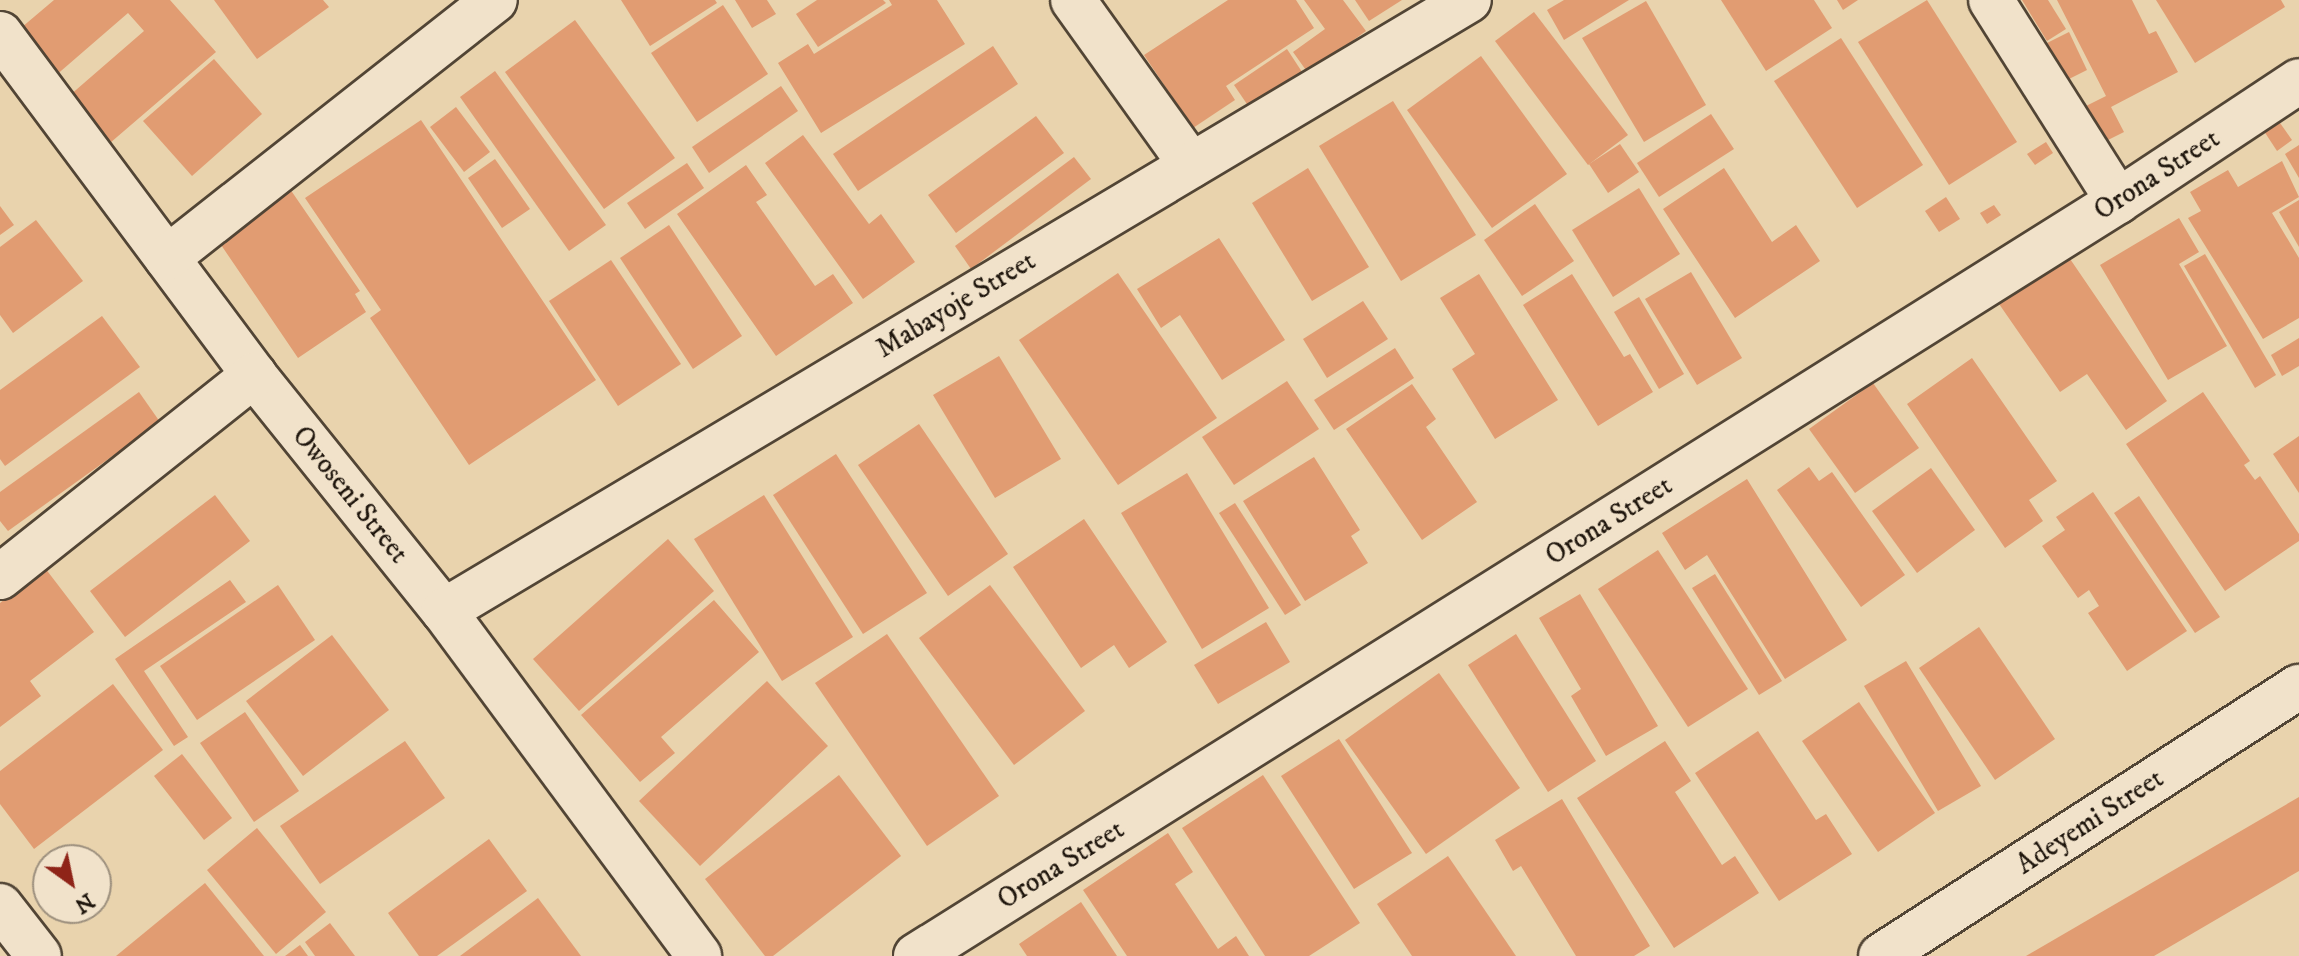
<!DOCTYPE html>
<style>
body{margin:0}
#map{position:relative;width:2299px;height:956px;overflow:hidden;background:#e9d3ad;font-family:"IM FELL DW Pica",serif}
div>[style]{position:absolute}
.building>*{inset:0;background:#e19c72}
.roads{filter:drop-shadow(2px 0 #524535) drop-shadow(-2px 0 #524535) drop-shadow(0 2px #524535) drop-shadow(0 -2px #524535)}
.minor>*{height:44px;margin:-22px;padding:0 22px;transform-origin:22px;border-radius:22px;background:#f1e2ca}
span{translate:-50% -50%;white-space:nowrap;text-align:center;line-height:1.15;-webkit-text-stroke:6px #f1e2ca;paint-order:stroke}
.street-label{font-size:28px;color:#1f160d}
.north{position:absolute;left:32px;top:844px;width:80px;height:80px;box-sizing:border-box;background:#f1e2ca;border:2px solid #9d907e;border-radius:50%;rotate:147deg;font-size:22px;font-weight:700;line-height:32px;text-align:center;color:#1f160d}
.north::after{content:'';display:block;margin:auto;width:28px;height:36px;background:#8f2418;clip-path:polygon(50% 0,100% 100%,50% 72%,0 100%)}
</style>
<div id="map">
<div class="building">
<i style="clip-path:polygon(54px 0,170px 0,216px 52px,110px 143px,69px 96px,144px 31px,128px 13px,54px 77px,15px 33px)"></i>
<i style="clip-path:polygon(214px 0,323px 0,329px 7px,257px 59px)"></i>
<i style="clip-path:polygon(621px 0,715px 0,717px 3px,650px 46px)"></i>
<i style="clip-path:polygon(735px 0,767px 0,776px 14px,752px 28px)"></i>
<i style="clip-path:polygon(817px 0,883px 0,886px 3px,818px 47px,796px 14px)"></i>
<i style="clip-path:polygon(889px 0,937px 0,965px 44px,821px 133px,778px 63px,808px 44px,814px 54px,892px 5px)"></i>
<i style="clip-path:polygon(1228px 0,1296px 0,1314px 28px,1226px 86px,1235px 100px,1193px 128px,1144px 55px)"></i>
<i style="clip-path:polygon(1304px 0,1343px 0,1366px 31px,1308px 73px,1293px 52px,1325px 29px)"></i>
<i style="clip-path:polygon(1355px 0,1402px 0,1369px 21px)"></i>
<i style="clip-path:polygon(1564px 0,1629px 0,1564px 40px,1547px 10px)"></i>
<i style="clip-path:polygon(1721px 0,1814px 0,1832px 28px,1766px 71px)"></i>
<i style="clip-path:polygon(1837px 0,1858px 0,1843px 10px)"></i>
<i style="clip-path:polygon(1927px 0,2017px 142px,1949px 185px,1858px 42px)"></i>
<i style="clip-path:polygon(2022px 0,2048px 0,2066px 29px,2047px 41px)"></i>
<i style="clip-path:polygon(2057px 0,2132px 0,2149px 34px,2156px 31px,2178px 72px,2111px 107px,2124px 132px,2102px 143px,2084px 107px,2106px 96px)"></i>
<i style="clip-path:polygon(2156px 0,2281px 0,2285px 7px,2195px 63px)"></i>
<i style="clip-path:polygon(1646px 1px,1706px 105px,1644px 142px,1582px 38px)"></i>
<i style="clip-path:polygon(723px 5px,768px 74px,697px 122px,651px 53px)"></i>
<i style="clip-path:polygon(1534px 12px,1628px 135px,1588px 165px,1495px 41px)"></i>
<i style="clip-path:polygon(575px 20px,675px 158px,604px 209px,505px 72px)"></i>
<i style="clip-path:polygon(2069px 32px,2087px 70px,2067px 80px,2047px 43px)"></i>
<i style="clip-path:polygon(1841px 38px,1923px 165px,1857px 208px,1774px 81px)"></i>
<i style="clip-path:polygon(993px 46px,1018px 84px,858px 191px,833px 154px)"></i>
<i style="clip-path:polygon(1287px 49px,1304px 75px,1251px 110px,1234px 85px)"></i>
<i style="clip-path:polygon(1481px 56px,1567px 174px,1492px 228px,1407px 110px)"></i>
<i style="clip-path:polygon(214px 59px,262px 114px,192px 176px,143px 121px)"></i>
<i style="clip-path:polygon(495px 71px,606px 225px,569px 251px,460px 97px)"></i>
<i style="clip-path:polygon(781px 86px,798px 111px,709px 173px,692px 147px)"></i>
<i style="clip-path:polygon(1393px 101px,1476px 235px,1401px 281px,1319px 146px)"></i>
<i style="clip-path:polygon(456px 107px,490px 152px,464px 172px,430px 127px)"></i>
<i style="clip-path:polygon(1711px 114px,1734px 149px,1659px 197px,1637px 163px)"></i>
<i style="clip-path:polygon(1036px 116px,1064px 153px,956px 233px,928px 195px)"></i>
<i style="clip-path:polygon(2275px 116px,2292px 140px,2277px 151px,2260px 125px)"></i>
<i style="clip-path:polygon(421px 120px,596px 380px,469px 465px,370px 318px,381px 310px,305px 198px)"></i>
<i style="clip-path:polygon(803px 135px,869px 224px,881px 214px,915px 262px,863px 299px,765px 163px)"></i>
<i style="clip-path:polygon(2046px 142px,2053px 153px,2035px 165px,2027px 154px)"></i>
<i style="clip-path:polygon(1620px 144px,1639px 172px,1608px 193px,1589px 164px)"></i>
<i style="clip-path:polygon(2299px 145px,2299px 178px,2285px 154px)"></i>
<i style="clip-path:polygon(1074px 157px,1091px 179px,971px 269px,955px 246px)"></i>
<i style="clip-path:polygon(495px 159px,530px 209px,502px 228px,468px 178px)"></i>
<i style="clip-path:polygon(2282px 161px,2299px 197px,2272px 213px,2299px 258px,2299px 318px,2263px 339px,2188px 218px,2201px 211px,2190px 192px,2228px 170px,2238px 187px)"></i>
<i style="clip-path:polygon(687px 163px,704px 188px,645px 229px,627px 203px)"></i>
<i style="clip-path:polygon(746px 165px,767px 195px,756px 202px,815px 286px,833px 274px,853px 303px,776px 356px,677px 214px)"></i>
<i style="clip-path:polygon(1308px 168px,1369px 267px,1312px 301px,1252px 203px)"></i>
<i style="clip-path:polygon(1724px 168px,1772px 242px,1796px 225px,1820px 261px,1735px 318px,1663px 209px)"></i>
<i style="clip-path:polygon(1639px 188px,1680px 254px,1613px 297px,1572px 230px)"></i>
<i style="clip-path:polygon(290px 189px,360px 291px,355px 294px,366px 312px,298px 358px,217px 239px)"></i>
<i style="clip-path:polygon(1946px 197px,1960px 219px,1939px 232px,1925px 211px)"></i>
<i style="clip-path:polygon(2299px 200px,2299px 247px,2279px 212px)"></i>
<i style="clip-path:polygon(1535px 204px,1574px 261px,1522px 296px,1484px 240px)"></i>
<i style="clip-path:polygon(1994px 205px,2001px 215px,1987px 224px,1980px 213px)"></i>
<i style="clip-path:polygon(0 206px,14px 225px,0 235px)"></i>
<i style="clip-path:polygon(2179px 218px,2199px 252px,2179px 264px,2227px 346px,2168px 380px,2100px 265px)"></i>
<i style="clip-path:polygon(36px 220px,83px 281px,13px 333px,0 315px,0 247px)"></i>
<i style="clip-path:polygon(669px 225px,742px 336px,693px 369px,620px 258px)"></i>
<i style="clip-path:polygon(1219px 238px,1285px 340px,1222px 380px,1180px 315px,1161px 328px,1137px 289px)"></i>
<i style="clip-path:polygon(2066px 253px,2167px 401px,2126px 430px,2087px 374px,2060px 392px,1997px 301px)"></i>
<i style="clip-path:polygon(2205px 254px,2276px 375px,2255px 388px,2184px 266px)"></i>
<i style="clip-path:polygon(611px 260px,681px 364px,618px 406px,549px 301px)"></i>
<i style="clip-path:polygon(1691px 272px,1742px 358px,1697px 385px,1645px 299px)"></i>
<i style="clip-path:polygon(1118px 273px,1217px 418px,1118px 485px,1019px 340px)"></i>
<i style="clip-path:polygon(1479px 274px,1558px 400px,1495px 439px,1452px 369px,1475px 354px,1440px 298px)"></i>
<i style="clip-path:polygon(1572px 274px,1624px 357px,1630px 354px,1653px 392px,1598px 426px,1523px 305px)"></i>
<i style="clip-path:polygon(1639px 297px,1684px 374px,1659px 389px,1614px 312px)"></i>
<i style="clip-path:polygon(1363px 301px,1388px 339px,1327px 378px,1303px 339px)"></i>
<i style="clip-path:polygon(102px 316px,140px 367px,5px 466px,0 459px,0 390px)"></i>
<i style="clip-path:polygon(2299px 338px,2299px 366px,2282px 376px,2271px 355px)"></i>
<i style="clip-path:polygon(1395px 348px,1414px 378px,1334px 430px,1314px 400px)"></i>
<i style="clip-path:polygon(999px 356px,1061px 459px,995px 498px,933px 395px)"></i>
<i style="clip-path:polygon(1972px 358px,2057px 481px,2029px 500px,2043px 521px,2005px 548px,1907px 404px)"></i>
<i style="clip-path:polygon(1287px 381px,1319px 429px,1234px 485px,1202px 437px)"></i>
<i style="clip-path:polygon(1873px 383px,1919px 448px,1855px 493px,1809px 429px)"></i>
<i style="clip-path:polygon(1412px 384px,1436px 419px,1426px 427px,1477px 502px,1422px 540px,1346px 429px)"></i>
<i style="clip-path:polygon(139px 392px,160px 422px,8px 531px,0 521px,0 492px)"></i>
<i style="clip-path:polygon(2203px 392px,2250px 461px,2244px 465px,2255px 480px,2260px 476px,2299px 534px,2299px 541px,2225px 591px,2126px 444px)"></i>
<i style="clip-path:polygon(919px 424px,1008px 554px,948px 596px,858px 465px)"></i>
<i style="clip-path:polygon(2299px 436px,2299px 493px,2273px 454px)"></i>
<i style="clip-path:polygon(836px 454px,927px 593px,863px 634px,773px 495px)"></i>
<i style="clip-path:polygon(1314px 457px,1360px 530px,1351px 536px,1368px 563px,1305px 601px,1243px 501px)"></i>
<i style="clip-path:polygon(1809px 467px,1819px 481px,1832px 472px,1905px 575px,1861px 607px,1777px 490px)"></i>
<i style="clip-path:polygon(1931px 468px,1975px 530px,1917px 573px,1872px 511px)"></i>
<i style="clip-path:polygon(1187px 473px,1269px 608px,1202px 649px,1121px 513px)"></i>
<i style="clip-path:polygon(1747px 479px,1847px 640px,1785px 679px,1707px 555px,1685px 570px,1662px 533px)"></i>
<i style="clip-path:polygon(2093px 492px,2187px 631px,2127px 671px,2088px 613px,2099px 606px,2089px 590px,2078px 598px,2042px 546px,2065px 530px,2056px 517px)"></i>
<i style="clip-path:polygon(215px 495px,250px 541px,125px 637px,90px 591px)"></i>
<i style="clip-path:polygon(764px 495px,853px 637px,782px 681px,694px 539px)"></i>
<i style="clip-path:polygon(2139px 496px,2220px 617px,2195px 633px,2114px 513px)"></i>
<i style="clip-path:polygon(1235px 503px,1301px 605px,1285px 615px,1219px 513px)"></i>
<i style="clip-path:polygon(1084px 519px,1167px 642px,1129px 668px,1114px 645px,1081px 668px,1013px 567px)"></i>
<i style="clip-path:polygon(668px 539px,714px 591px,579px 711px,533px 659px)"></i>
<i style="clip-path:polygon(1658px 550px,1748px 689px,1688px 727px,1598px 589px)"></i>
<i style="clip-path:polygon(45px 568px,94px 632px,30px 681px,41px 696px,0 727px,0 603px)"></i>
<i style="clip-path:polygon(1715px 574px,1782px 681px,1759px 695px,1692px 588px)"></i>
<i style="clip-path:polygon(230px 580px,246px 602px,144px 671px,188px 737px,174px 746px,115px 659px)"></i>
<i style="clip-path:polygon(278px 585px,315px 640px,197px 720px,160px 666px)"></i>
<i style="clip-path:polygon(990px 585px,1085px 711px,1014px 765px,919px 638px)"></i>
<i style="clip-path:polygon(1580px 594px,1658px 726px,1606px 756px,1571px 696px,1581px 689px,1539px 618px)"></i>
<i style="clip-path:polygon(714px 600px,759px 652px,661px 737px,675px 753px,640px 782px,581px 715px)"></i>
<i style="clip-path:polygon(1266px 622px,1290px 662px,1218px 704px,1194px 665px)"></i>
<i style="clip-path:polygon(1979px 627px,2055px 739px,1995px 780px,1919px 668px)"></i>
<i style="clip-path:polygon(887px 634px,999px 796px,927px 846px,815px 683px)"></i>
<i style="clip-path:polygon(1516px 634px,1596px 761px,1548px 792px,1468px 665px)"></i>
<i style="clip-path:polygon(332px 635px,389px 710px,303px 776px,246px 701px)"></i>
<i style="clip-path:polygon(1906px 661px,1981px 786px,1938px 811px,1864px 686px)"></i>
<i style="clip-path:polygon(1439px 673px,1520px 788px,1426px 854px,1345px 740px)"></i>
<i style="clip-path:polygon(767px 681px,828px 746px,700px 866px,639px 801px)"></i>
<i style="clip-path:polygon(113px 684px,163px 750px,34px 849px,0 804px,0 771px)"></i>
<i style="clip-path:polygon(1859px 702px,1935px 813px,1878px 852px,1802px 741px)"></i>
<i style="clip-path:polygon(245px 712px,299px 791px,254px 822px,200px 743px)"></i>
<i style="clip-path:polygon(1758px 731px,1816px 820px,1826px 814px,1852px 854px,1779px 901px,1695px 773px)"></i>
<i style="clip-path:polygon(1339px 739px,1412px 853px,1354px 889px,1281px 776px)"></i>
<i style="clip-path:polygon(405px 741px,445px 798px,320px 884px,280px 826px)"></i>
<i style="clip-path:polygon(1665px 741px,1691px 781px,1675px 792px,1722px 865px,1735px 856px,1759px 893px,1674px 948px,1577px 798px)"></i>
<i style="clip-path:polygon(182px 754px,232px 818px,204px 840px,154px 776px)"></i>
<i style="clip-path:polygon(839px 775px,901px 856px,773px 956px,765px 956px,705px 879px)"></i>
<i style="clip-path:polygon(1263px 775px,1360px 923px,1309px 956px,1265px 956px,1182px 828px)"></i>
<i style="clip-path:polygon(2299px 797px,2299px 871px,2154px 956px,2026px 956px)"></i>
<i style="clip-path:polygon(1562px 799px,1650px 946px,1634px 956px,1576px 956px,1521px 866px,1513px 871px,1495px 840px)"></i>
<i style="clip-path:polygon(257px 828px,326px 912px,276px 954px,207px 870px)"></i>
<i style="clip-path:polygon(1168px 833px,1193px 872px,1175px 884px,1218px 949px,1236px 936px,1249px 956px,1127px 956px,1083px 890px)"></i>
<i style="clip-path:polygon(489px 839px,527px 891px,437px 956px,419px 956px,388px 913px)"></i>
<i style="clip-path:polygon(1448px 856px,1516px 956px,1412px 956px,1377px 904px)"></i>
<i style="clip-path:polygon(205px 883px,264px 956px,116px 956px)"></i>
<i style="clip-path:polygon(538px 898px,581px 956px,460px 956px)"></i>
<i style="clip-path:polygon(1081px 902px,1117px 956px,1027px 956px,1019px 944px)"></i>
<i style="clip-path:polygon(330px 923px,355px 956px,315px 956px,305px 942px)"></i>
<i style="clip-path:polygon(300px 945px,308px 956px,285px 956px)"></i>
</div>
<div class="roads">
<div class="minor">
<i style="left:1073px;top:0;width:203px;rotate:54.4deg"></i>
<i style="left:1991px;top:0;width:238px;rotate:57.7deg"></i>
<i style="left:0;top:34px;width:425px;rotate:53.3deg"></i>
<i style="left:254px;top:375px;width:303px;rotate:51.2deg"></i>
<i style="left:444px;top:611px;width:429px;rotate:53.5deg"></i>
<i style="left:167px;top:258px;width:417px;rotate:-38.2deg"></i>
<i style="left:0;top:577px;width:325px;rotate:-38.5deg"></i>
<i style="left:444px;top:611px;width:1193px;rotate:-30.8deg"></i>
<i style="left:0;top:906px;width:63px;rotate:52deg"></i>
<i style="left:916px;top:956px;width:1419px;rotate:-32.13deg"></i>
<i style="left:2118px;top:201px;width:217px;rotate:-33.5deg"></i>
<i style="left:1881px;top:956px;width:497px;rotate:-32.8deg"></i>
</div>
</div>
<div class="street-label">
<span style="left:2157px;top:175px;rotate:-33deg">Orona Street</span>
<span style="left:956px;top:305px;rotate:-31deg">Mabayoje Street</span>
<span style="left:350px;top:495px;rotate:51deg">Owoseni Street</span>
<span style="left:1609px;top:521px;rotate:-32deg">Orona Street</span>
<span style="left:2090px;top:822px;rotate:-33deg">Adeyemi Street</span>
<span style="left:1061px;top:865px;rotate:-32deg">Orona Street</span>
</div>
<div class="north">N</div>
</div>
